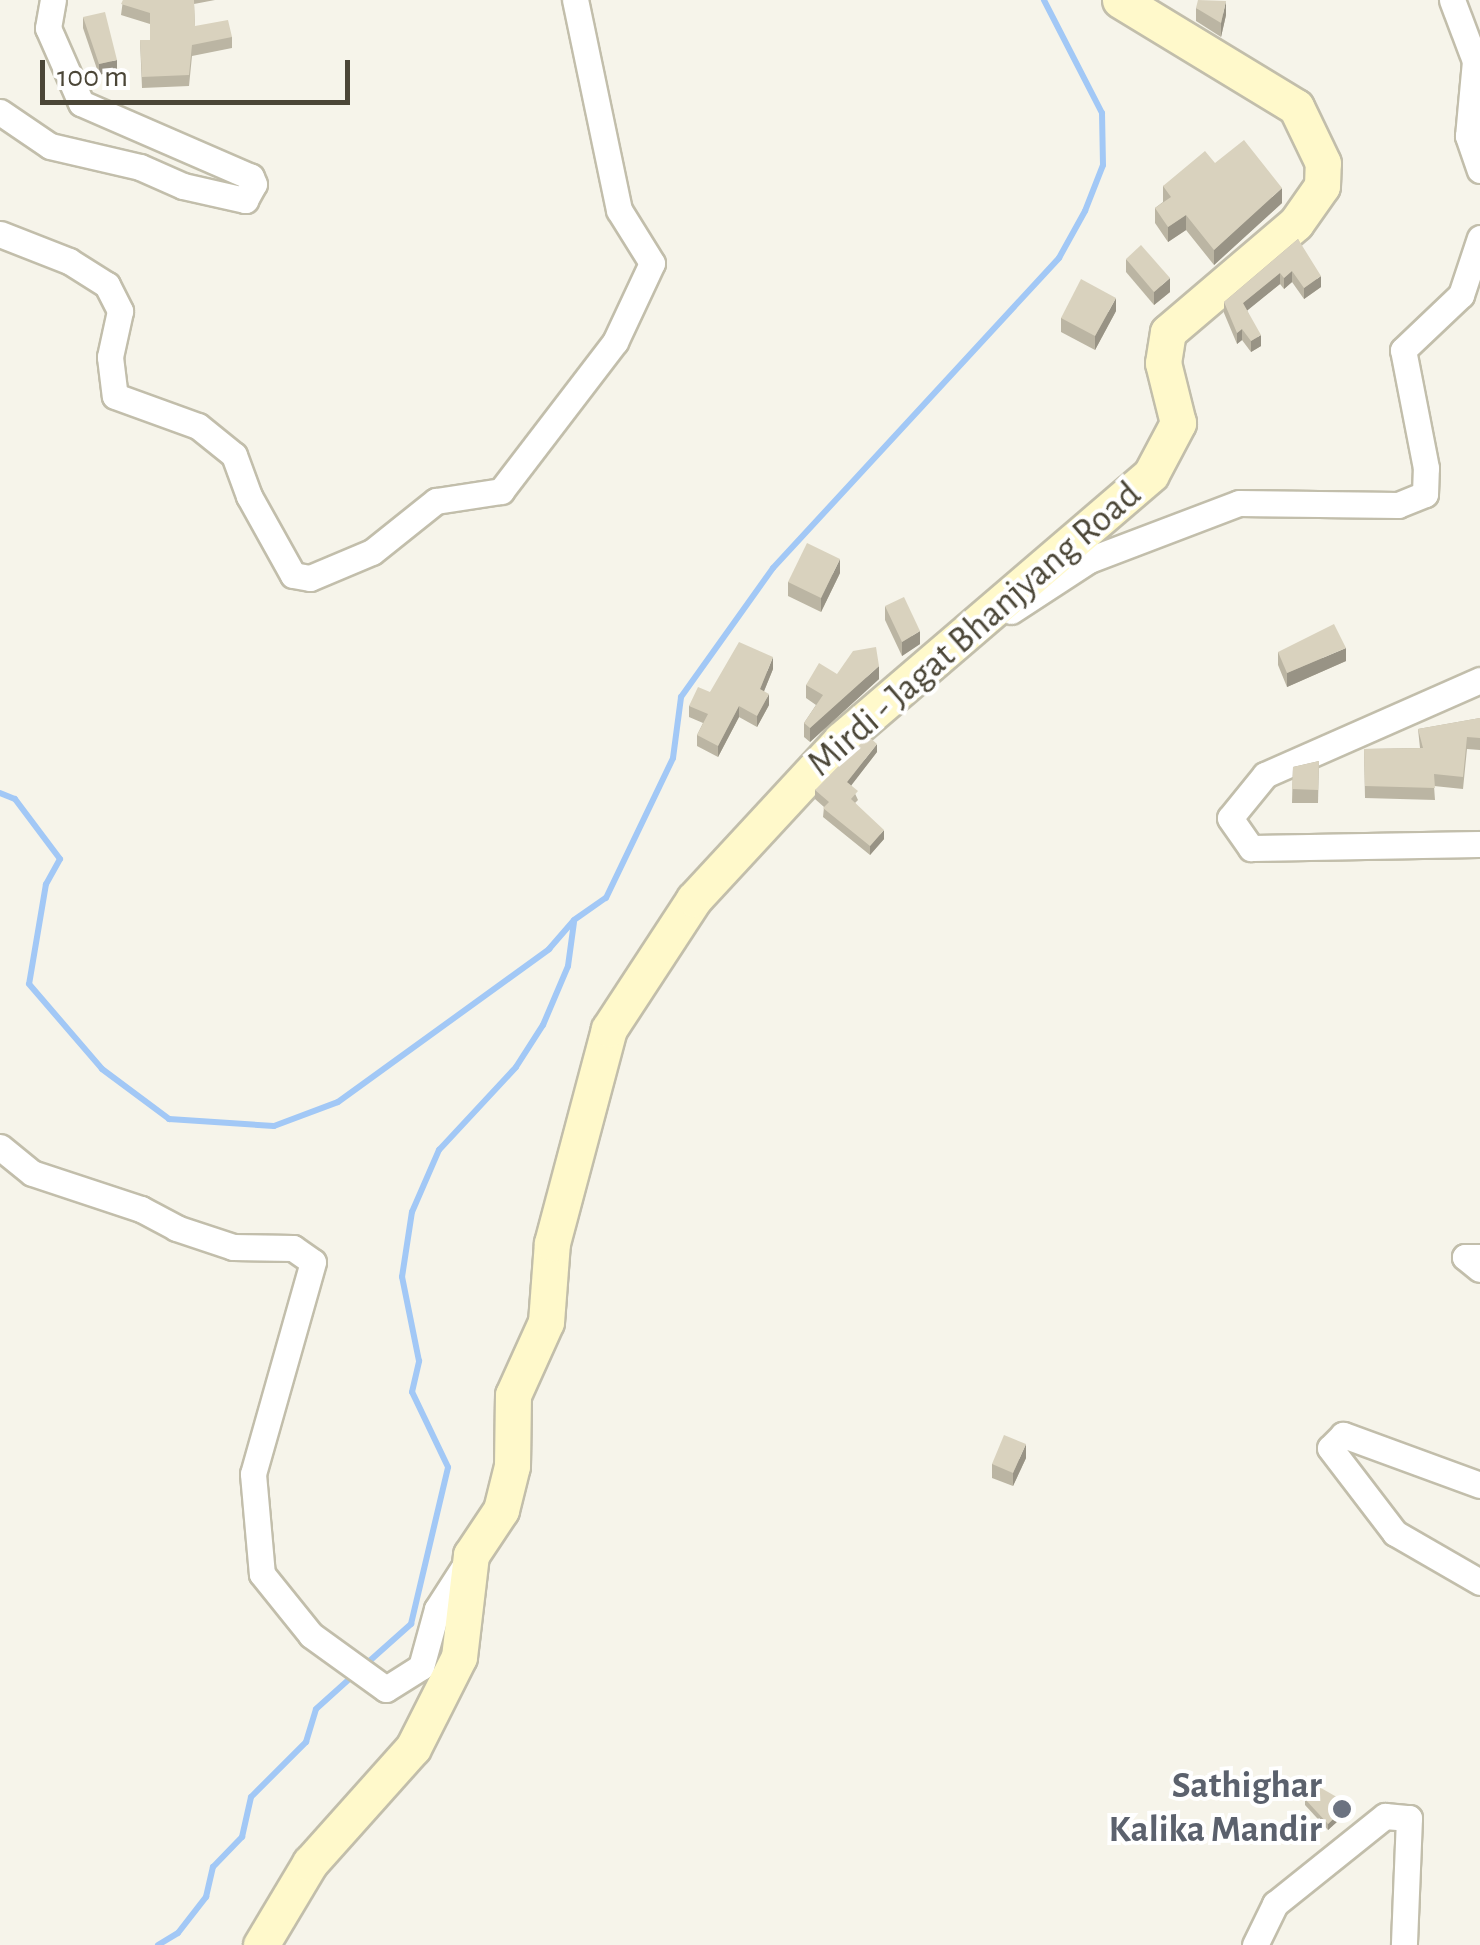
<!DOCTYPE html>
<style>
body{margin:0}
#map{position:relative;width:1480px;height:1945px;overflow:hidden;background:#f6f4ea;font-family:"Alegreya Sans",sans-serif}
div>[style]{position:absolute}
.stream>*{height:6px;margin:-3px;padding:0 3px;transform-origin:3px;border-radius:3px;background:#a2c8f6}
.roads{filter:drop-shadow(2px 0 #c2beab) drop-shadow(-2px 0 #c2beab) drop-shadow(0 2px #c2beab) drop-shadow(0 -2px #c2beab)}
.street>*{height:25px;margin:-12.5px;padding:0 12.5px;transform-origin:12.5px;border-radius:12.5px;background:#fff}
.secondary>*{height:35px;margin:-17.5px;padding:0 17.5px;transform-origin:17.5px;border-radius:17.5px;background:#fff9cb}
.wall>*{inset:0;background:#bbb5a3}
.shaded-wall>*{inset:0;background:#989385}
.building>*{inset:0;background:#d9d2be}
.dots>*{width:28px;height:28px;translate:-50% -50%;box-sizing:border-box;border:5px solid #fff;border-radius:50%}
span{translate:-50% -50%;white-space:nowrap;text-align:center;line-height:1.15;-webkit-text-stroke:8px #fff;paint-order:stroke}
.street-label{font-size:38px;color:#4b4637}
.worship-label{font-size:38px;color:#5b616d;font-weight:700}
.right{translate:-100% -50%;text-align:right}
.scale{position:absolute;left:40px;top:60px;width:310px;height:45px;box-sizing:border-box;border:5px solid #4b4637;border-top:0;padding-left:12px;font-size:30px;line-height:35px;white-space:nowrap;color:#4b4637;-webkit-text-stroke:8px #fff;paint-order:stroke}
</style>
<div id="map">
<div class="stream">
<i style="left:0;top:793px;width:16px;rotate:22deg"></i>
<i style="left:15px;top:799px;width:75px;rotate:53.1deg"></i>
<i style="left:60px;top:859px;width:29px;rotate:119deg"></i>
<i style="left:46px;top:884px;width:101px;rotate:99.6deg"></i>
<i style="left:29px;top:984px;width:112px;rotate:49.3deg"></i>
<i style="left:102px;top:1069px;width:84px;rotate:36.7deg"></i>
<i style="left:169px;top:1119px;width:105px;rotate:3.8deg"></i>
<i style="left:274px;top:1126px;width:68px;rotate:-20.6deg"></i>
<i style="left:338px;top:1102px;width:261px;rotate:-35.9deg"></i>
<i style="left:549px;top:949px;width:38px;rotate:-49deg"></i>
<i style="left:574px;top:920px;width:39px;rotate:-35deg"></i>
<i style="left:606px;top:898px;width:155px;rotate:-64.4deg"></i>
<i style="left:673px;top:758px;width:62px;rotate:-82.5deg"></i>
<i style="left:681px;top:697px;width:158px;rotate:-54.5deg"></i>
<i style="left:773px;top:568px;width:422px;rotate:-47.3deg"></i>
<i style="left:1059px;top:258px;width:54px;rotate:-61deg"></i>
<i style="left:1085px;top:211px;width:49px;rotate:-68.6deg"></i>
<i style="left:1103px;top:165px;width:52px;rotate:-91.1deg"></i>
<i style="left:1102px;top:113px;width:127px;rotate:-117.2deg"></i>
<i style="left:365px;top:1665px;width:62px;rotate:-41.7deg"></i>
<i style="left:411px;top:1624px;width:161px;rotate:-76.7deg"></i>
<i style="left:448px;top:1467px;width:83px;rotate:-115.6deg"></i>
<i style="left:412px;top:1392px;width:32px;rotate:-77deg"></i>
<i style="left:419px;top:1361px;width:86px;rotate:-101.4deg"></i>
<i style="left:402px;top:1277px;width:66px;rotate:-81.3deg"></i>
<i style="left:412px;top:1212px;width:68px;rotate:-66.5deg"></i>
<i style="left:439px;top:1150px;width:113px;rotate:-47.1deg"></i>
<i style="left:516px;top:1067px;width:50px;rotate:-57.3deg"></i>
<i style="left:543px;top:1025px;width:64px;rotate:-67deg"></i>
<i style="left:568px;top:966px;width:44px;rotate:-82.2deg"></i>
<i style="left:158px;top:1945px;width:23px;rotate:-31deg"></i>
<i style="left:178px;top:1933px;width:46px;rotate:-52.1deg"></i>
<i style="left:206px;top:1897px;width:31px;rotate:-77deg"></i>
<i style="left:213px;top:1867px;width:42px;rotate:-46deg"></i>
<i style="left:242px;top:1837px;width:41px;rotate:-77.3deg"></i>
<i style="left:251px;top:1797px;width:78px;rotate:-45deg"></i>
<i style="left:306px;top:1742px;width:34px;rotate:-73deg"></i>
<i style="left:316px;top:1709px;width:54px;rotate:-42deg"></i>
</div>
<div class="roads">
<div class="street">
<i style="left:1452px;top:0;width:65px;rotate:69.3deg"></i>
<i style="left:1475px;top:61px;width:75px;rotate:95.3deg"></i>
<i style="left:0;top:112px;width:60px;rotate:34.2deg"></i>
<i style="left:50px;top:146px;width:92px;rotate:13.1deg"></i>
<i style="left:140px;top:167px;width:47px;rotate:23.8deg"></i>
<i style="left:183px;top:186px;width:64px;rotate:12.7deg"></i>
<i style="left:245px;top:200px;width:18px;rotate:-61deg"></i>
<i style="left:254px;top:184px;width:8px;rotate:-113deg"></i>
<i style="left:251px;top:177px;width:185px;rotate:-156.5deg"></i>
<i style="left:81px;top:103px;width:82px;rotate:-113.7deg"></i>
<i style="left:48px;top:28px;width:28px;rotate:-80deg"></i>
<i style="left:1474px;top:124px;width:13px;rotate:117deg"></i>
<i style="left:1468px;top:136px;width:36px;rotate:71deg"></i>
<i style="left:0;top:234px;width:74px;rotate:21.4deg"></i>
<i style="left:69px;top:261px;width:45px;rotate:32.3deg"></i>
<i style="left:107px;top:285px;width:29px;rotate:63deg"></i>
<i style="left:120px;top:311px;width:47px;rotate:102.3deg"></i>
<i style="left:110px;top:357px;width:39px;rotate:83deg"></i>
<i style="left:115px;top:396px;width:88px;rotate:19.9deg"></i>
<i style="left:198px;top:426px;width:46px;rotate:38.9deg"></i>
<i style="left:234px;top:455px;width:44px;rotate:69.9deg"></i>
<i style="left:249px;top:496px;width:90px;rotate:60.9deg"></i>
<i style="left:293px;top:575px;width:17px;rotate:10deg"></i>
<i style="left:310px;top:578px;width:67px;rotate:-22.8deg"></i>
<i style="left:372px;top:552px;width:82px;rotate:-38.6deg"></i>
<i style="left:436px;top:501px;width:66px;rotate:-8.7deg"></i>
<i style="left:501px;top:491px;width:188px;rotate:-52.6deg"></i>
<i style="left:615px;top:342px;width:87px;rotate:-64.9deg"></i>
<i style="left:652px;top:263px;width:62px;rotate:-121.9deg"></i>
<i style="left:619px;top:210px;width:215px;rotate:-101.8deg"></i>
<i style="left:1011px;top:611px;width:93px;rotate:-33.2deg"></i>
<i style="left:1089px;top:560px;width:160px;rotate:-20.8deg"></i>
<i style="left:1239px;top:503px;width:159px;rotate:0.7deg"></i>
<i style="left:1398px;top:505px;width:29px;rotate:-22deg"></i>
<i style="left:1425px;top:494px;width:26px;rotate:-88deg"></i>
<i style="left:1426px;top:468px;width:120px;rotate:-101deg"></i>
<i style="left:1403px;top:350px;width:80px;rotate:-43.5deg"></i>
<i style="left:1461px;top:295px;width:60px;rotate:-71.6deg"></i>
<i style="left:1480px;top:680px;width:235px;rotate:156.2deg"></i>
<i style="left:1265px;top:775px;width:55px;rotate:129.1deg"></i>
<i style="left:1230px;top:818px;width:37px;rotate:55deg"></i>
<i style="left:1251px;top:848px;width:229px;rotate:-1deg"></i>
<i style="left:0;top:1147px;width:41px;rotate:39.1deg"></i>
<i style="left:32px;top:1173px;width:115px;rotate:18.3deg"></i>
<i style="left:141px;top:1209px;width:40px;rotate:28deg"></i>
<i style="left:176px;top:1228px;width:60px;rotate:18.4deg"></i>
<i style="left:233px;top:1247px;width:60px;rotate:1deg"></i>
<i style="left:293px;top:1248px;width:24px;rotate:35deg"></i>
<i style="left:313px;top:1262px;width:220px;rotate:105.8deg"></i>
<i style="left:253px;top:1474px;width:100px;rotate:84.9deg"></i>
<i style="left:262px;top:1574px;width:78px;rotate:51.2deg"></i>
<i style="left:311px;top:1635px;width:92px;rotate:35.8deg"></i>
<i style="left:386px;top:1689px;width:41px;rotate:-32.2deg"></i>
<i style="left:421px;top:1667px;width:60px;rotate:-74.6deg"></i>
<i style="left:437px;top:1609px;width:54px;rotate:-57.2deg"></i>
<i style="left:1480px;top:1257px;width:15px;rotate:180deg"></i>
<i style="left:1465px;top:1257px;width:19px;rotate:39deg"></i>
<i style="left:1480px;top:1485px;width:146px;rotate:-159.9deg"></i>
<i style="left:1343px;top:1435px;width:18px;rotate:135deg"></i>
<i style="left:1330px;top:1448px;width:107px;rotate:52.6deg"></i>
<i style="left:1395px;top:1533px;width:98px;rotate:30deg"></i>
<i style="left:1255px;top:1945px;width:46px;rotate:-64deg"></i>
<i style="left:1275px;top:1904px;width:141px;rotate:-38.7deg"></i>
<i style="left:1385px;top:1816px;width:24px;rotate:5deg"></i>
<i style="left:1409px;top:1818px;width:127px;rotate:92.3deg"></i>
</div>
<div class="secondary">
<i style="left:261px;top:1945px;width:96px;rotate:-59.1deg"></i>
<i style="left:310px;top:1863px;width:154px;rotate:-48.2deg"></i>
<i style="left:413px;top:1748px;width:102px;rotate:-63.2deg"></i>
<i style="left:459px;top:1657px;width:103px;rotate:-83.3deg"></i>
<i style="left:471px;top:1555px;width:54px;rotate:-56.3deg"></i>
<i style="left:501px;top:1510px;width:45px;rotate:-76deg"></i>
<i style="left:512px;top:1466px;width:71px;rotate:-89.2deg"></i>
<i style="left:513px;top:1395px;width:80px;rotate:-65.7deg"></i>
<i style="left:546px;top:1322px;width:79px;rotate:-85.7deg"></i>
<i style="left:552px;top:1243px;width:221px;rotate:-75.1deg"></i>
<i style="left:609px;top:1029px;width:155px;rotate:-56.8deg"></i>
<i style="left:694px;top:899px;width:217px;rotate:-47.2deg"></i>
<i style="left:841px;top:740px;width:408px;rotate:-40.6deg"></i>
<i style="left:1151px;top:474px;width:58px;rotate:-62.1deg"></i>
<i style="left:1178px;top:423px;width:62px;rotate:-104deg"></i>
<i style="left:1163px;top:363px;width:31px;rotate:-81deg"></i>
<i style="left:1168px;top:332px;width:168px;rotate:-40.4deg"></i>
<i style="left:1296px;top:223px;width:45px;rotate:-54.9deg"></i>
<i style="left:1322px;top:186px;width:23px;rotate:-88deg"></i>
<i style="left:1323px;top:163px;width:62px;rotate:-115.7deg"></i>
<i style="left:1296px;top:107px;width:206px;rotate:-148.7deg"></i>
</div>
</div>
<div class="wall">
<i style="clip-path:polygon(123px 0,215px 0,194px 4px,195px 26px,232px 37px,232px 48px,192px 56px,189px 86px,142px 88px,140px 40px,150px 40px,150px 24px,121px 15px)"></i>
<i style="clip-path:polygon(1196px 8px,1226px 15px,1221px 37px,1196px 21px)"></i>
<i style="clip-path:polygon(83px 17px,117px 70px,99px 75px,83px 28px)"></i>
<i style="clip-path:polygon(1215px 163px,1282px 203px,1214px 265px,1186px 230px,1168px 242px,1155px 223px,1155px 208px,1163px 202px,1163px 186px)"></i>
<i style="clip-path:polygon(1298px 239px,1321px 287px,1304px 299px,1292px 282px,1284px 289px,1280px 284px,1247px 310px,1261px 346px,1251px 352px,1242px 340px,1237px 344px,1224px 313px,1224px 302px)"></i>
<i style="clip-path:polygon(1126px 259px,1170px 292px,1154px 305px,1126px 272px)"></i>
<i style="clip-path:polygon(1116px 311px,1095px 350px,1061px 332px,1061px 318px)"></i>
<i style="clip-path:polygon(840px 573px,821px 612px,788px 596px,788px 582px)"></i>
<i style="clip-path:polygon(885px 606px,920px 644px,902px 656px,885px 620px)"></i>
<i style="clip-path:polygon(1278px 652px,1346px 661px,1287px 687px,1278px 665px)"></i>
<i style="clip-path:polygon(773px 669px,764px 691px,769px 705px,757px 727px,739px 717px,718px 757px,697px 746px,697px 735px,703px 723px,689px 717px,689px 706px,710px 692px)"></i>
<i style="clip-path:polygon(837px 674px,879px 679px,810px 742px,804px 737px,804px 723px,816px 705px,806px 698px,806px 685px)"></i>
<i style="clip-path:polygon(1480px 718px,1480px 750px,1467px 749px,1463px 789px,1434px 786px,1435px 800px,1365px 798px,1364px 749px,1420px 748px,1418px 729px)"></i>
<i style="clip-path:polygon(877px 752px,851px 785px,858px 800px,855px 803px,884px 839px,870px 855px,823px 817px,824px 807px,815px 799px,815px 790px)"></i>
<i style="clip-path:polygon(1319px 761px,1318px 803px,1292px 803px,1293px 767px)"></i>
<i style="clip-path:polygon(1026px 1458px,1013px 1486px,992px 1478px,992px 1464px)"></i>
<i style="clip-path:polygon(1305px 1799px,1349px 1811px,1328px 1830px,1305px 1805px)"></i>
</div>
<div class="shaded-wall">
<i style="clip-path:polygon(1226px 1px,1226px 15px,1221px 37px,1221px 23px)"></i>
<i style="clip-path:polygon(117px 60px,117px 70px,99px 75px,99px 64px)"></i>
<i style="clip-path:polygon(1282px 188px,1282px 203px,1214px 265px,1214px 250px)"></i>
<i style="clip-path:polygon(1186px 215px,1186px 230px,1168px 242px,1168px 227px)"></i>
<i style="clip-path:polygon(1292px 271px,1292px 282px,1284px 289px,1284px 278px)"></i>
<i style="clip-path:polygon(1280px 273px,1280px 284px,1243px 314px,1243px 303px)"></i>
<i style="clip-path:polygon(1321px 276px,1321px 287px,1304px 299px,1304px 288px)"></i>
<i style="clip-path:polygon(1170px 278px,1170px 292px,1154px 305px,1154px 292px)"></i>
<i style="clip-path:polygon(1116px 298px,1116px 311px,1095px 350px,1095px 336px)"></i>
<i style="clip-path:polygon(1242px 329px,1242px 340px,1237px 344px,1237px 333px)"></i>
<i style="clip-path:polygon(1261px 335px,1261px 346px,1251px 352px,1251px 341px)"></i>
<i style="clip-path:polygon(840px 559px,840px 573px,821px 612px,821px 598px)"></i>
<i style="clip-path:polygon(920px 631px,920px 644px,902px 656px,902px 642px)"></i>
<i style="clip-path:polygon(1346px 648px,1346px 661px,1287px 687px,1287px 673px)"></i>
<i style="clip-path:polygon(773px 657px,773px 669px,760px 701px,760px 689px)"></i>
<i style="clip-path:polygon(879px 666px,879px 679px,810px 742px,810px 728px)"></i>
<i style="clip-path:polygon(769px 694px,769px 705px,757px 727px,757px 716px)"></i>
<i style="clip-path:polygon(739px 706px,739px 717px,718px 757px,718px 746px)"></i>
<i style="clip-path:polygon(877px 744px,877px 752px,847px 791px,847px 782px)"></i>
<i style="clip-path:polygon(884px 830px,884px 839px,870px 855px,870px 846px)"></i>
<i style="clip-path:polygon(1026px 1444px,1026px 1458px,1013px 1486px,1013px 1473px)"></i>
<i style="clip-path:polygon(1349px 1804px,1349px 1811px,1328px 1830px,1328px 1824px)"></i>
</div>
<div class="building">
<i style="clip-path:polygon(123px 0,194px 0,195px 26px,228px 20px,232px 37px,192px 45px,189px 75px,142px 77px,140px 40px,150px 40px,150px 13px,121px 4px)"></i>
<i style="clip-path:polygon(1198px 0,1226px 1px,1221px 23px,1196px 8px)"></i>
<i style="clip-path:polygon(105px 12px,117px 60px,99px 64px,83px 17px)"></i>
<i style="clip-path:polygon(1244px 140px,1282px 188px,1214px 250px,1186px 215px,1168px 227px,1155px 208px,1171px 197px,1163px 186px,1205px 151px,1215px 163px)"></i>
<i style="clip-path:polygon(1298px 239px,1321px 276px,1304px 288px,1292px 271px,1284px 278px,1280px 273px,1243px 303px,1261px 335px,1251px 341px,1242px 329px,1237px 333px,1224px 302px)"></i>
<i style="clip-path:polygon(1141px 245px,1170px 278px,1154px 292px,1126px 259px)"></i>
<i style="clip-path:polygon(1081px 279px,1116px 298px,1095px 336px,1061px 318px)"></i>
<i style="clip-path:polygon(807px 543px,840px 559px,821px 598px,788px 582px)"></i>
<i style="clip-path:polygon(904px 597px,920px 631px,902px 642px,885px 606px)"></i>
<i style="clip-path:polygon(1334px 624px,1346px 648px,1287px 673px,1278px 652px)"></i>
<i style="clip-path:polygon(739px 642px,773px 657px,760px 689px,769px 694px,757px 716px,739px 706px,718px 746px,697px 735px,708px 714px,689px 706px,698px 687px,710px 692px)"></i>
<i style="clip-path:polygon(876px 647px,879px 666px,810px 728px,804px 723px,823px 695px,806px 685px,819px 663px,837px 674px,853px 651px)"></i>
<i style="clip-path:polygon(1480px 718px,1480px 738px,1467px 737px,1463px 777px,1434px 774px,1435px 788px,1365px 786px,1364px 749px,1423px 748px,1418px 729px)"></i>
<i style="clip-path:polygon(868px 736px,877px 744px,847px 782px,858px 791px,851px 799px,884px 830px,870px 846px,823px 808px,829px 802px,815px 790px)"></i>
<i style="clip-path:polygon(1319px 761px,1318px 790px,1292px 789px,1293px 767px)"></i>
<i style="clip-path:polygon(1004px 1435px,1026px 1444px,1013px 1473px,992px 1464px)"></i>
<i style="clip-path:polygon(1314px 1784px,1349px 1804px,1328px 1824px,1305px 1799px)"></i>
</div>
<div class="dots">
<i style="left:1342px;top:1809px;background:#6b7280"></i>
</div>
<div class="street-label">
<span style="left:975px;top:630px;rotate:-41deg">Mirdi - Jagat Bhanjyang Road</span>
</div>
<div class="worship-label">
<span class="right" style="left:1322px;top:1809px">Sathighar<br>Kalika Mandir</span>
</div>
<div class="scale">100 m</div>
</div>
